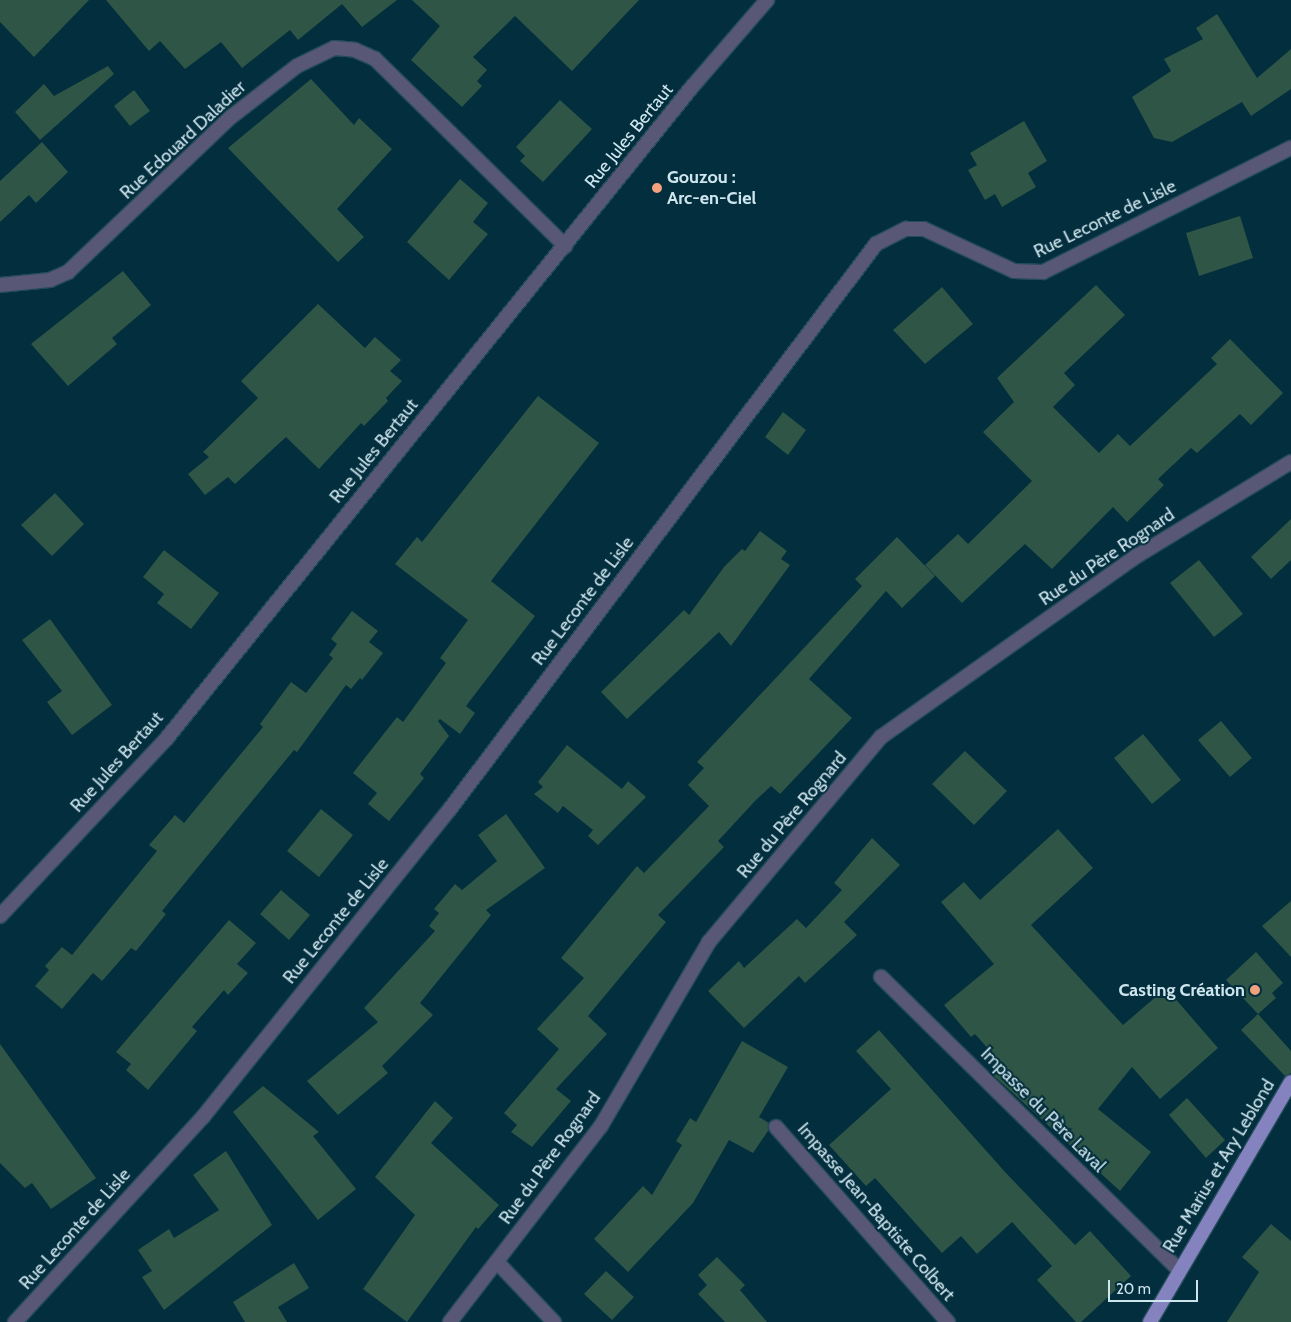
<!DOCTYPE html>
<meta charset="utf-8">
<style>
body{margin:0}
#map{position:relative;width:1291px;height:1322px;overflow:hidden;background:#022e3d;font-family:Cabin,sans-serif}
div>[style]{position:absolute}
.building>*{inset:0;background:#2e5545}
.roads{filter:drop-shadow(1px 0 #234b59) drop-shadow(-1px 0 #234b59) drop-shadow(0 1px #234b59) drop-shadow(0 -1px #234b59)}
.minor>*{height:14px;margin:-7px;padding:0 7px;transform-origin:7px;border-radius:7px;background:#585775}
.primary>*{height:14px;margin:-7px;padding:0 7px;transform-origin:7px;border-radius:7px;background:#8582c0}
.dots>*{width:14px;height:14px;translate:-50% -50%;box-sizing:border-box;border:2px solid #022e3d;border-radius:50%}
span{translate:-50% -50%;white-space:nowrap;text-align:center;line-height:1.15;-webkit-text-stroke:4px #022e3d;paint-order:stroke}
.street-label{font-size:18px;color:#cfe5ee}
.poi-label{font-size:18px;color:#cfe5ee;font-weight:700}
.left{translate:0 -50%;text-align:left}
.right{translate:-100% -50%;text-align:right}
.scale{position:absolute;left:1108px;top:1280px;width:90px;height:22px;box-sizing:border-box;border:2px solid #cfe5ee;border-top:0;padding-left:6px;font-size:15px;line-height:18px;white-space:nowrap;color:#cfe5ee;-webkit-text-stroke:4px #022e3d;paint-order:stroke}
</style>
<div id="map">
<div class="building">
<i style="clip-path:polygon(0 0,89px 0,34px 57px,0 22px)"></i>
<i style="clip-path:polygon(106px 0,397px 0,362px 27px,342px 4px,298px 40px,290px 30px,242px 68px,221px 42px,185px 69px,160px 41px,149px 51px)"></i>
<i style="clip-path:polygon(412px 0,639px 0,572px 71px,515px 16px,473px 57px,487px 70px,477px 81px,482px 86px,462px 107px,411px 60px,440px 26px)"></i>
<i style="clip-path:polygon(1217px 14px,1257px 78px,1291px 49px,1291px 89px,1251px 116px,1242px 102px,1172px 142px,1154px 138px,1132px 97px,1171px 71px,1164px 59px,1203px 39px,1196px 28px)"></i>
<i style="clip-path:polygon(108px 66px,114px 74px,40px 140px,15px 112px,44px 84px,54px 96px)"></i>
<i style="clip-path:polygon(311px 79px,354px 125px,359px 118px,392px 149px,337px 209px,364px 237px,338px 262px,228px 148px)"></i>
<i style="clip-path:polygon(134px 90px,150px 111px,130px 126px,114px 106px)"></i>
<i style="clip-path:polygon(560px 100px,592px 129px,543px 182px,520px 161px,525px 156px,516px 147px)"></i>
<i style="clip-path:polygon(1024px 121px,1047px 161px,1028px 173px,1036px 187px,1002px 207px,995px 194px,985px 200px,968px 170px,977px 165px,970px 153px)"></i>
<i style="clip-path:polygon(42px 142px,68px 172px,36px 203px,29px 195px,0 222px,0 181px)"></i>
<i style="clip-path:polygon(460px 179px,488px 203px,473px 222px,488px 234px,449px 280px,407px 242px)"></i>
<i style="clip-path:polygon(1240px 216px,1253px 258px,1199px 276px,1186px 233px)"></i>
<i style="clip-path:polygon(123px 271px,151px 305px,112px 338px,117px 344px,68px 386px,31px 344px)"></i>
<i style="clip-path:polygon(1096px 285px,1125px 315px,1064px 373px,1075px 385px,1053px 407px,1099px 453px,1118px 434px,1130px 446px,1217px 364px,1211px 358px,1230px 339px,1283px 393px,1251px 425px,1240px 414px,1197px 453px,1191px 448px,1158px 479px,1164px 485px,1127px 522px,1113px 507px,1052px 569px,1025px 544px,962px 603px,925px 565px,958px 534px,968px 544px,1032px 481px,983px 432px,1014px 402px,997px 378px)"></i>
<i style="clip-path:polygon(942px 287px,973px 324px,925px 364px,893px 330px)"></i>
<i style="clip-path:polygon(318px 304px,365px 348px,375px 337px,401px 360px,390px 371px,402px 381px,386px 398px,388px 401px,364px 426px,361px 423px,319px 469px,286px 437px,235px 484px,228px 477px,205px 495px,188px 474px,209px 457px,203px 452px,258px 398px,241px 381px)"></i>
<i style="clip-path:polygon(538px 396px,599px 443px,491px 581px,535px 616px,466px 706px,475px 713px,460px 734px,440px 719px,438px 721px,449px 736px,420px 774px,424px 778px,389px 821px,368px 804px,377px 793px,353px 773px,397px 717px,403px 722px,446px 663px,440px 658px,468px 620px,395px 564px,417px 537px,422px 542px)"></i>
<i style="clip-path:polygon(783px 412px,806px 430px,788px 455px,765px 437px)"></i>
<i style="clip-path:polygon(55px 493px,84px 524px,52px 556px,21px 525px)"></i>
<i style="clip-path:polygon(1291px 519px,1291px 560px,1271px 579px,1251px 557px)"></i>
<i style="clip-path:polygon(760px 531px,787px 551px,781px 559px,790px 565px,731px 646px,719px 632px,627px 719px,601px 692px,684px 610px,689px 615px,724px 567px,742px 549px,745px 551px)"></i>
<i style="clip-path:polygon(897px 537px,935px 576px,902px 608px,886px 591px,809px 679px,852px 718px,780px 794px,771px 786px,755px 801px,718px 841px,724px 847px,658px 915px,666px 922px,588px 1016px,607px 1034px,556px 1089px,571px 1101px,532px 1147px,511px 1132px,517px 1125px,504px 1113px,559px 1049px,537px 1029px,584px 978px,561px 958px,637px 866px,644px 873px,709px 806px,688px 785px,704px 768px,697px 762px,862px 586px,855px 579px)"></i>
<i style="clip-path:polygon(164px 550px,219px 593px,191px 629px,157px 603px,164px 594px,143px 577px)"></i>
<i style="clip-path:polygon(1199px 560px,1243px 614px,1214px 637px,1170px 583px)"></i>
<i style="clip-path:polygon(352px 611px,378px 631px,369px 642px,383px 653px,362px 680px,360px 678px,351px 689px,346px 685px,297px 752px,294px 750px,162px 911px,166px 914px,136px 951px,131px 948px,102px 981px,93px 973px,62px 1009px,35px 986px,49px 970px,45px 966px,62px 947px,72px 955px,157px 851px,149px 845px,175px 815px,184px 823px,263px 727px,260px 724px,291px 682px,306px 693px,333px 658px,329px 655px,337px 644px,331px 639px)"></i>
<i style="clip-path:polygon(50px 619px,112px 705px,72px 735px,47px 702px,62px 691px,22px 640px)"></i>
<i style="clip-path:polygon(1221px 721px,1252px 758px,1230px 777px,1198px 740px)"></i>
<i style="clip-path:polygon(1143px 734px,1181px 780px,1152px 804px,1114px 758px)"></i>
<i style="clip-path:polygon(567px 745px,622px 789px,628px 781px,646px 797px,598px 845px,588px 836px,593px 830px,563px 806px,558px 813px,534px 794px,543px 787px,538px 782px)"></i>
<i style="clip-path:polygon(965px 751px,1007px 791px,974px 825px,932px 784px)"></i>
<i style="clip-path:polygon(321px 809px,353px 835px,319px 877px,287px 851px)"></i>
<i style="clip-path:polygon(506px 814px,545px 868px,486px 910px,491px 915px,420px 1003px,433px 1015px,382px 1066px,388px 1073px,338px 1115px,307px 1081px,378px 1022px,364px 1008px,435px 931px,429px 926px,439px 913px,434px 909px,455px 884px,462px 890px,497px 861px,478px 835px)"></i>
<i style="clip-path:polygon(1058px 829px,1093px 868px,1031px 925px,1123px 1025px,1166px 988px,1218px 1048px,1160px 1099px,1132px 1067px,1098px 1109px,1151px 1152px,1120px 1191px,993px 1075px,1000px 1062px,975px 1034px,971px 1037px,944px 1005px,994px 964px,941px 902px,964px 882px,980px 900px)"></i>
<i style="clip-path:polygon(872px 838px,900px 865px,844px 922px,857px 935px,805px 983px,799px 976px,744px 1028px,708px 991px,739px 961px,744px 968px,797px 919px,806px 928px,842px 890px,834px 883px)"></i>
<i style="clip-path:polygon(281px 890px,310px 915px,289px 940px,260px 914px)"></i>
<i style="clip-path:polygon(1291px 901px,1291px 957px,1262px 926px)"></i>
<i style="clip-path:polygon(229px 920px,256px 943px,237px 964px,248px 973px,228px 995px,224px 990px,192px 1027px,197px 1031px,148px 1090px,126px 1070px,131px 1064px,116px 1052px)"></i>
<i style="clip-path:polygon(1256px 952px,1283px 983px,1272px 993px,1276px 998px,1258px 1014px,1291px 1051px,1291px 1073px,1285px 1076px,1241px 1030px,1258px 1014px,1226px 980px)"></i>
<i style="clip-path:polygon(879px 1030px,1005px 1172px,1075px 1245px,1090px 1231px,1131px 1276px,1081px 1322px,1076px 1322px,1037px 1280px,1052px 1266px,1012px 1222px,977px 1254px,961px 1236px,942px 1253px,875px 1178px,866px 1186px,829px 1145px,891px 1089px,856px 1051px)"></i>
<i style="clip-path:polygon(742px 1041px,788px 1067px,759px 1117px,769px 1123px,768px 1131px,753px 1153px,729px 1140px,693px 1203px,628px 1272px,594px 1239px,643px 1186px,652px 1195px,682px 1145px,676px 1141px,690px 1118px,696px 1122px)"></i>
<i style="clip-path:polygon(0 1044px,96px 1178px,51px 1209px,32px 1183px,25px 1188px,0 1163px)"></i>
<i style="clip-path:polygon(263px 1086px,319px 1132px,313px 1136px,356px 1189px,318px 1220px,233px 1112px)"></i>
<i style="clip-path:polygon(1187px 1098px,1225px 1140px,1206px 1158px,1169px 1115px)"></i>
<i style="clip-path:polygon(435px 1101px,453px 1118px,431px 1143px,499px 1205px,478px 1229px,476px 1227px,407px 1322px,363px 1289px,415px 1215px,375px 1177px)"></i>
<i style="clip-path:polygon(226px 1151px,272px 1225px,164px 1310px,142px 1277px,152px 1271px,138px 1250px,169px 1229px,174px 1238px,219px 1210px,193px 1175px)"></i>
<i style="clip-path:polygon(1271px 1224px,1291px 1241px,1291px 1322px,1227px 1322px,1259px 1272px,1242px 1257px)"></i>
<i style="clip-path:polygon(717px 1257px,745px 1285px,740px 1290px,767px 1322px,725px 1322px,698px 1294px,707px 1285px,698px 1275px)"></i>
<i style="clip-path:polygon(294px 1263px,309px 1288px,278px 1307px,287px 1322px,245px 1322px,233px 1302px)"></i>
<i style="clip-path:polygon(606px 1271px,634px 1297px,612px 1320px,584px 1294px)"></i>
</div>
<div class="roads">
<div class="minor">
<i style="left:0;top:285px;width:50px;rotate:-5.7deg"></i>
<i style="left:50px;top:280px;width:20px;rotate:-24deg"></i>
<i style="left:68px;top:272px;width:225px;rotate:-43.6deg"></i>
<i style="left:231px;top:117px;width:83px;rotate:-37.7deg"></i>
<i style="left:297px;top:66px;width:41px;rotate:-25.9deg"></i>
<i style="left:334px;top:48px;width:21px;rotate:5deg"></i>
<i style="left:355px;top:50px;width:22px;rotate:24deg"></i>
<i style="left:375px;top:59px;width:267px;rotate:44.5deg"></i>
<i style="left:0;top:916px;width:244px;rotate:-46.8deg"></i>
<i style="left:167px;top:738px;width:836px;rotate:-51.12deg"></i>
<i style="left:692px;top:87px;width:115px;rotate:-49.2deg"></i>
<i style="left:881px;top:977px;width:418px;rotate:44.5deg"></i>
<i style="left:776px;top:1127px;width:260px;rotate:48.6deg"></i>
<i style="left:497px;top:1262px;width:83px;rotate:46.5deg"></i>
<i style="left:15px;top:1322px;width:278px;rotate:-47.5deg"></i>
<i style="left:203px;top:1117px;width:395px;rotate:-51.3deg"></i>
<i style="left:450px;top:809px;width:708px;rotate:-52.98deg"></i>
<i style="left:876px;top:244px;width:34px;rotate:-27deg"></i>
<i style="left:906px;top:229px;width:18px"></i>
<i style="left:924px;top:229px;width:99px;rotate:25deg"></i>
<i style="left:1014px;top:271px;width:29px;rotate:2deg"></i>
<i style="left:1043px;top:272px;width:277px;rotate:-26.6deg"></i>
<i style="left:450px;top:1322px;width:247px;rotate:-52.4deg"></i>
<i style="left:601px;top:1126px;width:213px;rotate:-59.6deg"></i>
<i style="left:709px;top:942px;width:268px;rotate:-50deg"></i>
<i style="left:881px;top:737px;width:314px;rotate:-35.3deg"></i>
<i style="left:1137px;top:556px;width:180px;rotate:-31.4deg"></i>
</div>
<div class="primary">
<i style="left:1150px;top:1322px;width:278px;rotate:-59.6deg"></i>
</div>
</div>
<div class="dots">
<i style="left:657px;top:188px;background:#f1a17c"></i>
<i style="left:1255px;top:990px;background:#f1a17c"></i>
</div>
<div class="street-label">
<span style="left:629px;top:136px;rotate:-51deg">Rue Jules Bertaut</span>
<span style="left:183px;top:140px;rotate:-43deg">Rue Edouard Daladier</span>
<span style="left:1105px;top:219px;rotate:-26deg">Rue Leconte de Lisle</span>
<span style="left:374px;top:451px;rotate:-51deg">Rue Jules Bertaut</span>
<span style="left:1107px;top:557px;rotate:-34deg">Rue du Père Rognard</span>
<span style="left:583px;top:601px;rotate:-53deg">Rue Leconte de Lisle</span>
<span style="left:117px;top:762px;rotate:-48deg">Rue Jules Bertaut</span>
<span style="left:792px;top:815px;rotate:-50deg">Rue du Père Rognard</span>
<span style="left:336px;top:921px;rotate:-51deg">Rue Leconte de Lisle</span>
<span style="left:1043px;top:1110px;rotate:45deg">Impasse du Père Laval</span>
<span style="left:550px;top:1158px;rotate:-54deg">Rue du Père Rognard</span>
<span style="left:1219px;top:1166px;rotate:-59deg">Rue Marius et Ary Leblond</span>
<span style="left:876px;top:1212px;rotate:49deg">Impasse Jean-Baptiste Colbert</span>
<span style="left:75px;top:1229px;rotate:-48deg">Rue Leconte de Lisle</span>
</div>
<div class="poi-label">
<span class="left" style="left:667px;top:188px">Gouzou :<br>Arc-en-Ciel</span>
<span class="right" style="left:1245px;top:990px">Casting Création</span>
</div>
<div class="scale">20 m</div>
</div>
